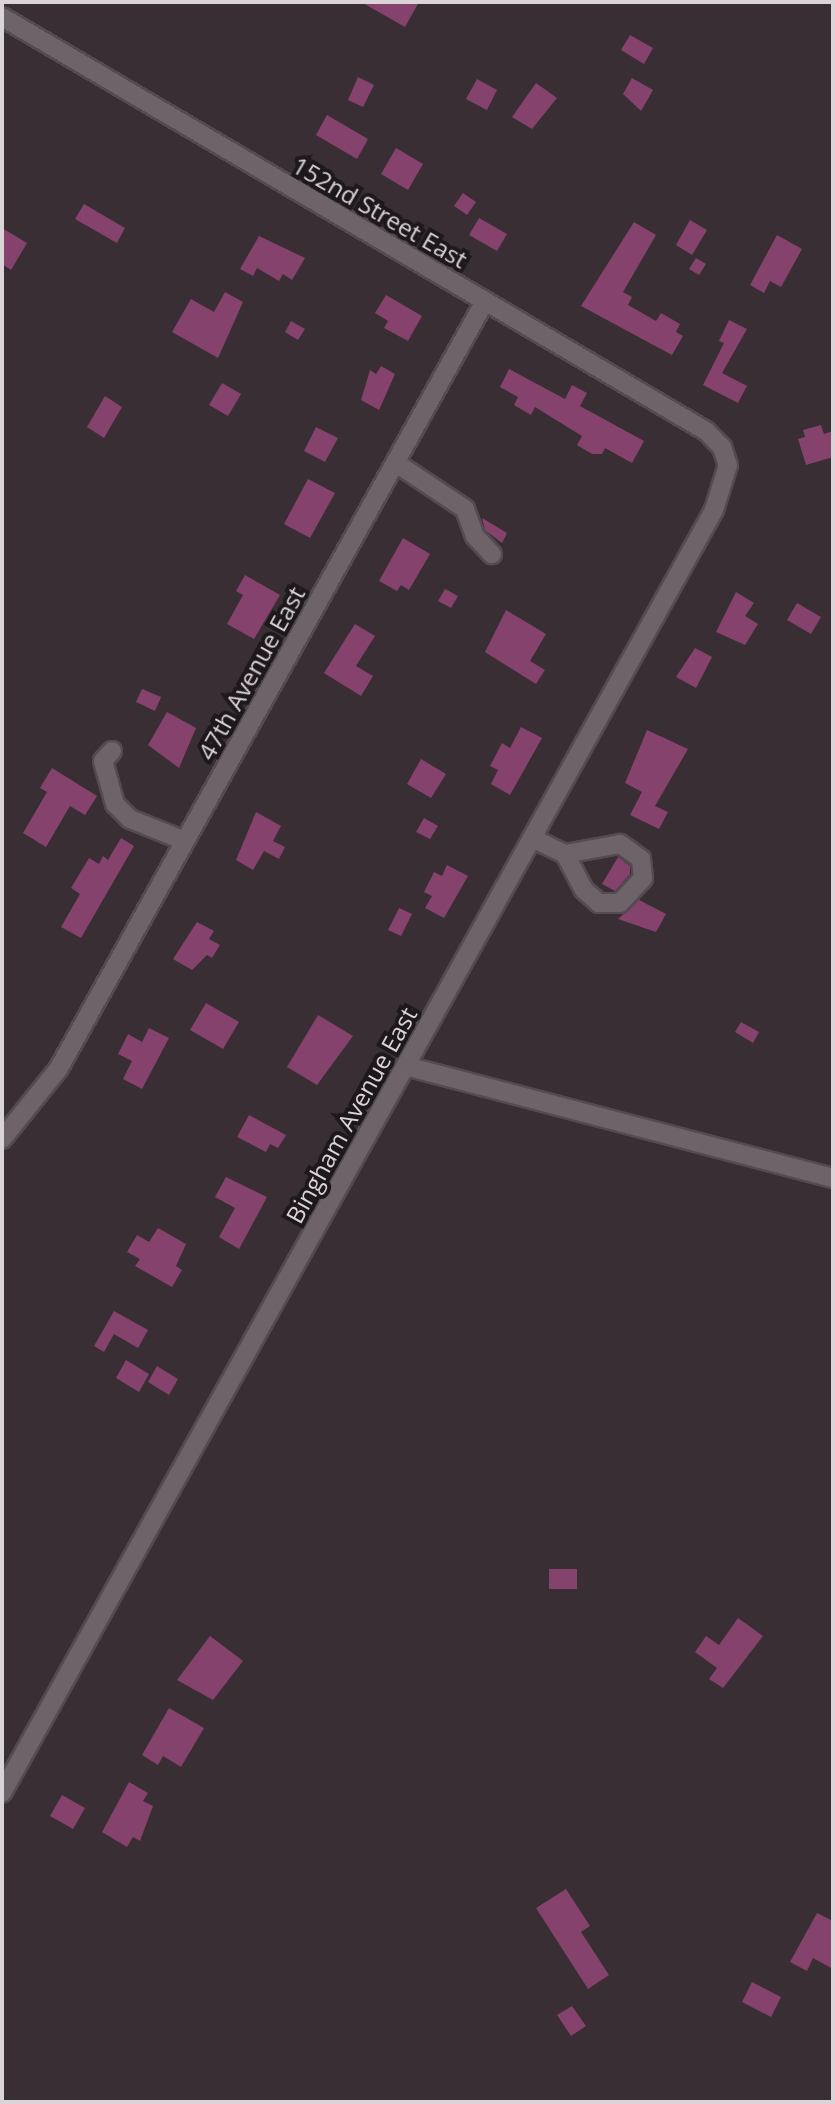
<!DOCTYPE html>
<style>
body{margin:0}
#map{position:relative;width:835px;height:2104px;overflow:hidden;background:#392e34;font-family:"Open Sans",sans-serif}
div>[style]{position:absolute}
.building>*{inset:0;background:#85426c}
.roads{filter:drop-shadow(2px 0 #544b50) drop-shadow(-2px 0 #544b50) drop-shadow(0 2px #544b50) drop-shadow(0 -2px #544b50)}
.minor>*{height:18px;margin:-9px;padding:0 9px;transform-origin:9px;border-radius:9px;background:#6f636a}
span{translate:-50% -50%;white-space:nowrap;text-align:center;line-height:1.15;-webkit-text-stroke:8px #1d181b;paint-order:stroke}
.street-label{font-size:24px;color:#dad3d7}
.frame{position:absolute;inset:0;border:4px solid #dad3d7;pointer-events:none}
</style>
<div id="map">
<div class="building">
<i style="clip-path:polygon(361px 2px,419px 2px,405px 27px)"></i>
<i style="clip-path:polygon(630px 35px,653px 48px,644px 64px,621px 50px)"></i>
<i style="clip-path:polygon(358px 77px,374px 85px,363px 107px,348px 100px)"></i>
<i style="clip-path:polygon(632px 78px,653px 90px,641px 111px,623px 94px)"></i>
<i style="clip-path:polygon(477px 79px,497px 90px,487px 110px,466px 99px)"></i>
<i style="clip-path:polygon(536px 83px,557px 98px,532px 129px,512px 117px)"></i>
<i style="clip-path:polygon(327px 115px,368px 139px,357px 159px,316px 135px)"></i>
<i style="clip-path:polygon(396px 148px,423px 164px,408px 190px,381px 174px)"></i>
<i style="clip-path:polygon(463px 193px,476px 202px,467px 215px,454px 206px)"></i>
<i style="clip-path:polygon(84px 204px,125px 228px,117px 243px,75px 219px)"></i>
<i style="clip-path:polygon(479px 218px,507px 234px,497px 251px,469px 235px)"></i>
<i style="clip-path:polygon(690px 220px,707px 230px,692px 255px,676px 245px)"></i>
<i style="clip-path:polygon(634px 222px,656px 235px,623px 292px,632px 297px,628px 305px,656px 321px,661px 313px,680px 324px,676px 332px,683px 336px,672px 355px,581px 306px)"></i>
<i style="clip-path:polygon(2px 228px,27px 243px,11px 270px,2px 264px)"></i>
<i style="clip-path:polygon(777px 235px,802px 249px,781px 287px,770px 281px,764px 293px,750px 285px)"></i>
<i style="clip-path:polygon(259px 236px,305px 258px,292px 280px,283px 274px,279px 281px,257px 268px,253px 276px,240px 269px)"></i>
<i style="clip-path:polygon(696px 258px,706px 264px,699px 275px,689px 269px)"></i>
<i style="clip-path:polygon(225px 292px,243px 302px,218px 358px,172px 332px,191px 299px,214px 312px)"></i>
<i style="clip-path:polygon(386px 295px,422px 316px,408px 341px,384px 328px,388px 321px,375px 313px)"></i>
<i style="clip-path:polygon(729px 320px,747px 329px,722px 373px,747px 386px,738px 403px,703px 385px,724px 343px,719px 341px)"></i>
<i style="clip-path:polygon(291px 321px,305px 329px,298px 340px,285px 332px)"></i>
<i style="clip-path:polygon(381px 366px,395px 374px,379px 410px,361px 400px,370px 370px,376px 374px)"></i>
<i style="clip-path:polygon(509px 369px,565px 399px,572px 385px,587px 393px,580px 406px,644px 441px,632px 463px,605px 448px,602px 454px,592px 454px,577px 445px,582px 436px,535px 407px,531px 415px,514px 405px,518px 397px,500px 387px)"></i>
<i style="clip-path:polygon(222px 383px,241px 394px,228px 416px,209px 405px)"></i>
<i style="clip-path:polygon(105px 396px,122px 407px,104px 438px,87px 427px)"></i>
<i style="clip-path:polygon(821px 425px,824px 434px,833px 431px,833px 457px,806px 465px,798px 439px,805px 437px,803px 430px)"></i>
<i style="clip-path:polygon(316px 427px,338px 438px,325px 462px,304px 451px)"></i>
<i style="clip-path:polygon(308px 479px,335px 493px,310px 538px,284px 524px)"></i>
<i style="clip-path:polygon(482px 518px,507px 533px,502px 543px,485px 530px)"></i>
<i style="clip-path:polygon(403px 538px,430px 554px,409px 590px,401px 585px,397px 591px,379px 581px)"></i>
<i style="clip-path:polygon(245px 575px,280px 595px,254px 639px,227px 624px,243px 595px,236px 591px)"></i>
<i style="clip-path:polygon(445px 589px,458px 596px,451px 608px,438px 601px)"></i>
<i style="clip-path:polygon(736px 592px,754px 603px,745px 616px,758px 624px,745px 645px,716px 632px)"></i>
<i style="clip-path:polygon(797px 603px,821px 617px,811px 634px,787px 620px)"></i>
<i style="clip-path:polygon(506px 610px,546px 634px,530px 661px,545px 670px,536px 684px,485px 652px)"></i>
<i style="clip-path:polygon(355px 624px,375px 636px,356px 666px,373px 676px,361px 696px,324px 673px)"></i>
<i style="clip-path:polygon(695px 648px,712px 657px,696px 688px,676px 677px)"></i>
<i style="clip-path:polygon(142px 689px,161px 697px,155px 711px,136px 702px)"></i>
<i style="clip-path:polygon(167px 712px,196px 728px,179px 768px,148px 745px)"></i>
<i style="clip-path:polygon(521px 727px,542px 738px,510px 795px,491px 784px,498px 770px,490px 766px,502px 743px,510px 748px)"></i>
<i style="clip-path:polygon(647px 730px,688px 749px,655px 806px,668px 812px,659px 829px,630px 815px,642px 792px,625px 783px)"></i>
<i style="clip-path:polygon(421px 759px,446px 774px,431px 798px,407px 784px)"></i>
<i style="clip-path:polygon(52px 768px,97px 796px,85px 815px,70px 806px,46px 847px,23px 833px,47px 792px,40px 788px)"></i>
<i style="clip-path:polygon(256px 812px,281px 826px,273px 841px,285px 847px,279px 859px,264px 851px,253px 870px,236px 860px)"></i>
<i style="clip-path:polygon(424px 818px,438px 826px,430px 839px,416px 832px)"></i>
<i style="clip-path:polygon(121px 838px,134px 846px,81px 938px,61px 927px,80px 894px,71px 888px,89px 858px,99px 864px,103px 856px,108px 860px)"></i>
<i style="clip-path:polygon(618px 857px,630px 866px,630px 874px,615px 891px,602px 884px)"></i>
<i style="clip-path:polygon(447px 865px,468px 876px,444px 918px,425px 908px,432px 896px,424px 892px,434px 872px,442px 876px)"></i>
<i style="clip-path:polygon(639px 900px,666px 914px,656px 932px,618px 919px)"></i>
<i style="clip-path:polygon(399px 908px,412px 914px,401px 936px,388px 930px)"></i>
<i style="clip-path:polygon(197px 922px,214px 931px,209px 939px,220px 945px,212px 958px,207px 955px,192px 970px,173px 959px)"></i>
<i style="clip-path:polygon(206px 1003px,239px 1022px,223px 1049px,190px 1030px)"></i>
<i style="clip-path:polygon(318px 1015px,353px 1036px,317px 1085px,287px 1067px)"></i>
<i style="clip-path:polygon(741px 1022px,759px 1032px,753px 1043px,735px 1032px)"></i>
<i style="clip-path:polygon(149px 1028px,169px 1038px,142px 1089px,123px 1079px,132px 1061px,118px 1054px,128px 1034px,142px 1042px)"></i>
<i style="clip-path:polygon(249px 1115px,286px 1135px,278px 1148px,270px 1144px,266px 1152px,237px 1137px)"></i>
<i style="clip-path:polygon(226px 1177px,267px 1197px,239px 1249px,219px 1237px,235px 1208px,215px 1197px)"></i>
<i style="clip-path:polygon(158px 1228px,186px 1244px,176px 1266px,182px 1270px,172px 1287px,135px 1266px,140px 1259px,127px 1252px,137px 1235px,149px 1242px)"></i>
<i style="clip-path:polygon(114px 1311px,148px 1330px,138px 1348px,114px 1334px,104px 1352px,94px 1346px)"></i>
<i style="clip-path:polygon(126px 1360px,149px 1374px,139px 1392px,116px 1378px)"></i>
<i style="clip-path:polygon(157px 1366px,178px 1379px,169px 1395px,148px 1382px)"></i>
<i style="clip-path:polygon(549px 1569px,577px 1569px,577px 1589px,549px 1589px)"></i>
<i style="clip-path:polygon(738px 1618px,763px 1636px,723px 1688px,709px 1679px,717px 1668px,695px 1652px,706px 1636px,719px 1645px)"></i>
<i style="clip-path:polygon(210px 1636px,243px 1661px,213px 1700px,177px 1680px)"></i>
<i style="clip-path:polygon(169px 1708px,204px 1728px,181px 1767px,163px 1756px,158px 1765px,142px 1755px)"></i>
<i style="clip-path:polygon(129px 1782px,148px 1793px,143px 1801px,153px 1806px,140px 1841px,133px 1837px,127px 1847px,102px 1832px)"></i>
<i style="clip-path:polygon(62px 1795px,85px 1808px,73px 1829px,50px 1816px)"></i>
<i style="clip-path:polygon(566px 1889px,590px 1926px,581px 1932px,609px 1975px,588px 1989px,536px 1908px)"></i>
<i style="clip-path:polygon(817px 1913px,833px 1921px,833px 1969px,813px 1958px,807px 1971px,790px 1962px)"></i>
<i style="clip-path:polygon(752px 1982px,781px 1997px,771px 2017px,742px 2002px)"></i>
<i style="clip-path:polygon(572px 2006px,586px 2026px,571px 2036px,557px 2015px)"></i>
</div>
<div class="roads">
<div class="minor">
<i style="left:2px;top:17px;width:817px;rotate:30.46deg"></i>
<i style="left:706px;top:431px;width:23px;rotate:45deg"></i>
<i style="left:722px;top:447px;width:19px;rotate:72deg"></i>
<i style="left:728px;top:465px;width:47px;rotate:107.3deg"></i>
<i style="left:714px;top:510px;width:1467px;rotate:119.03deg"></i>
<i style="left:396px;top:463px;width:83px;rotate:33.7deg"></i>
<i style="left:465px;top:509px;width:29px;rotate:70deg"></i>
<i style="left:475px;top:536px;width:25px;rotate:47deg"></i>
<i style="left:112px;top:751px;width:13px;rotate:132deg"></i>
<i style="left:103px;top:761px;width:45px;rotate:74.4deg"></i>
<i style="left:115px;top:804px;width:21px;rotate:45deg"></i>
<i style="left:130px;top:819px;width:59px;rotate:21.8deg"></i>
<i style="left:532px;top:838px;width:37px;rotate:26deg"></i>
<i style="left:565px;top:854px;width:41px;rotate:62.2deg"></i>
<i style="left:584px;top:890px;width:20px;rotate:41deg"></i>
<i style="left:599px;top:903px;width:21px"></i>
<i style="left:620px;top:903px;width:34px;rotate:-47deg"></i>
<i style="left:643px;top:878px;width:19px;rotate:-96deg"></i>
<i style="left:641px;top:859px;width:26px;rotate:-144deg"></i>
<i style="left:620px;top:844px;width:56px;rotate:169.7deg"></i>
<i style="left:406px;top:1066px;width:441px;rotate:14.7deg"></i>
<i style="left:2px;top:1139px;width:91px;rotate:-51.2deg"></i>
<i style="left:59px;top:1068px;width:877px;rotate:-60.95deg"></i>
</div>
</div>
<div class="street-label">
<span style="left:380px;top:212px;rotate:30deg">152nd Street East</span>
<span style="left:251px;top:673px;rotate:-61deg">47th Avenue East</span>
<span style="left:351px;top:1115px;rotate:-61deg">Bingham Avenue East</span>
</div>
<div class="frame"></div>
</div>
